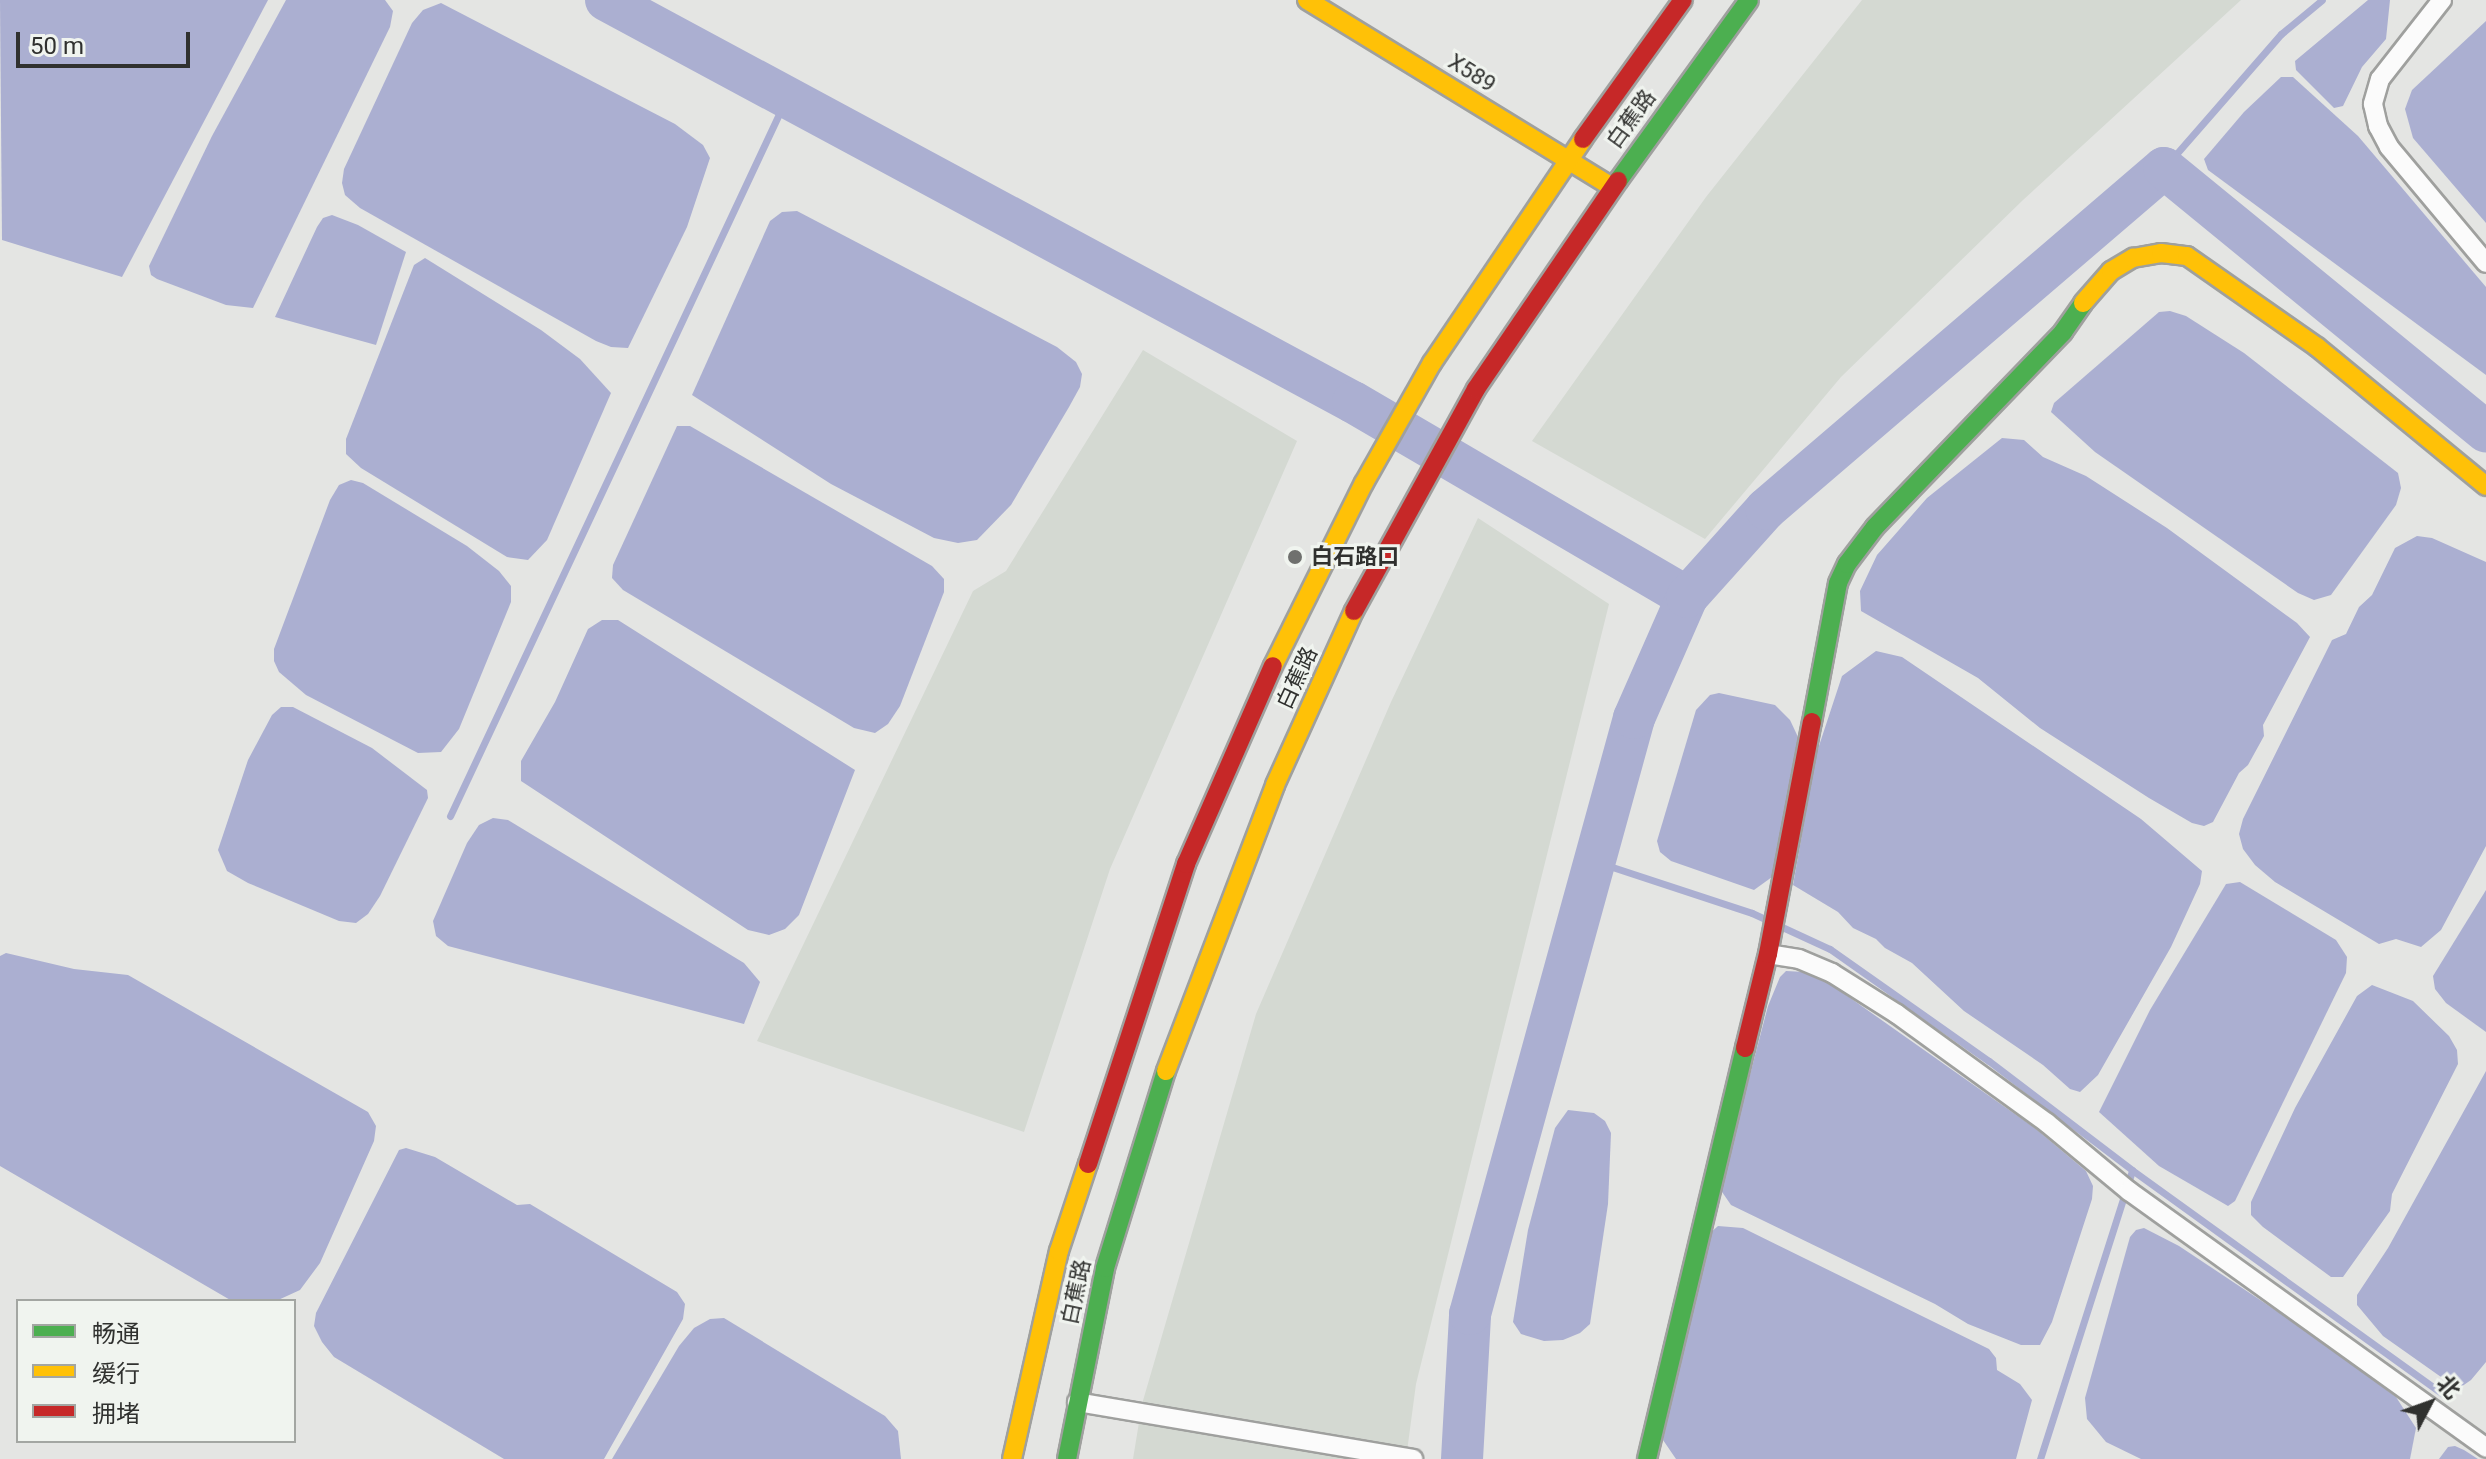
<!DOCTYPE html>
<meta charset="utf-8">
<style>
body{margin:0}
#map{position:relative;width:2486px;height:1459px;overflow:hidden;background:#e4e5e3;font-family:Roboto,"Noto Sans SC",sans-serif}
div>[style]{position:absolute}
.built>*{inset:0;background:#d4d9d2}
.water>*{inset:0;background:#abafd1}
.stream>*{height:7px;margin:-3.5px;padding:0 3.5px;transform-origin:3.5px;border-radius:3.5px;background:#abafd1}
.river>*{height:42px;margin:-21px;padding:0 21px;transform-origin:21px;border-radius:21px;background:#abafd1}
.roads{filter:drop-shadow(2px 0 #9fa09e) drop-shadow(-2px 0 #9fa09e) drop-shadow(0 2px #9fa09e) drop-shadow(0 -2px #9fa09e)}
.street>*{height:18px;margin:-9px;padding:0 9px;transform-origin:9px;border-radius:9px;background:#fbfbfb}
.fast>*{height:18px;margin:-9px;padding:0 9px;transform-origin:9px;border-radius:9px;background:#4caf50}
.slow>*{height:18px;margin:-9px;padding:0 9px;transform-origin:9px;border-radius:9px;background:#ffc107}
.jam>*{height:18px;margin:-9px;padding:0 9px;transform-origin:9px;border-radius:9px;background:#c62828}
.dots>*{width:22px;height:22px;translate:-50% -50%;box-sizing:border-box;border:4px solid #f0f4ef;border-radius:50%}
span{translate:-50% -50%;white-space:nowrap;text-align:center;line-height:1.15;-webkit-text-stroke:6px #f0f4ef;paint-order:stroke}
.street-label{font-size:22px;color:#30312f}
.poi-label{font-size:22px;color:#30312f;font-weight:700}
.left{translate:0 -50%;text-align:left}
.legend{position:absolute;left:16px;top:1299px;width:280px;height:144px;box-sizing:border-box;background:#f0f4ef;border:2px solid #a3a6a2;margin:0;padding:10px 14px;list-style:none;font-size:24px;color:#30312f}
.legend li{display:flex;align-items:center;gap:16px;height:40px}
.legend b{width:40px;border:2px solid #a3a6a2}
.north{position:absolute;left:2390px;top:1363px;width:80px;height:80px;-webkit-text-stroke:6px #f0f4ef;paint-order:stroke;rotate:49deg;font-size:22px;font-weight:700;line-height:32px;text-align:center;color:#30312f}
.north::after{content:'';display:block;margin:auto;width:28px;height:36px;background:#30312f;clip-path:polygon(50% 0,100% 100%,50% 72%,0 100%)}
.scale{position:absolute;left:16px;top:32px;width:174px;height:36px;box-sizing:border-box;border:4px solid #30312f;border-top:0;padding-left:10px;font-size:24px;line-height:28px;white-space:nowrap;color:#30312f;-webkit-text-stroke:6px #f0f4ef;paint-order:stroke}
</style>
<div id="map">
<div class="built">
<i style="clip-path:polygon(1862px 0,2241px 0,2023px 200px,1841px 377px,1705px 539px,1532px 441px,1706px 197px)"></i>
<i style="clip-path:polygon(1143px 350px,1297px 441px,1110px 869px,1024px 1132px,757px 1041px,973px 591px,1006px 571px)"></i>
<i style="clip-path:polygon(1478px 518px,1609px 604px,1416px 1384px,1406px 1459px,1133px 1459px,1142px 1404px,1256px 1014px,1391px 702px)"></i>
</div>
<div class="water">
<i style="clip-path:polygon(0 0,268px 0,122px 277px,2px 240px)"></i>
<i style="clip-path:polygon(286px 0,385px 0,393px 11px,390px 27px,253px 308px,226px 305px,157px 279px,151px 275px,149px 266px,212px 136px)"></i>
<i style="clip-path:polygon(2368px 0,2390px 0,2386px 39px,2362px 67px,2343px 106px,2334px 108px,2296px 70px,2295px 61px)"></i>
<i style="clip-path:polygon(441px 3px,675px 124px,703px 145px,710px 158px,687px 227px,628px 348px,611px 347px,596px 341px,360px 208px,345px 195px,342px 183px,344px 169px,412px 23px,423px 10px)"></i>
<i style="clip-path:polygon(2486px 21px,2486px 223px,2413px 138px,2405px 109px,2412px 90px)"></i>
<i style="clip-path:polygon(2281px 77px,2293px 77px,2358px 136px,2486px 287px,2486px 375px,2208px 170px,2204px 159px,2244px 112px)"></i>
<i style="clip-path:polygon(797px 211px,1057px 347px,1076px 362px,1082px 374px,1080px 387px,1069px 407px,1011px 505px,977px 540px,958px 543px,934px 538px,831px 484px,692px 395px,770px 221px,782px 212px)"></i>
<i style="clip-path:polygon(332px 215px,358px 225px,406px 252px,376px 345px,275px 317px,317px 227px,323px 218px)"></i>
<i style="clip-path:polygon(425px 258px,541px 330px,580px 359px,611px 393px,547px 540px,528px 560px,507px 557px,361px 468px,346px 454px,346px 439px,414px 265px)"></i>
<i style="clip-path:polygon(2170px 311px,2186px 316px,2244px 353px,2398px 473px,2401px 488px,2396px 505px,2331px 595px,2314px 600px,2298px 593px,2095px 452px,2051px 412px,2054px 403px,2159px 312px)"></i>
<i style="clip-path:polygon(677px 426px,690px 426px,932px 566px,944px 579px,944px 592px,900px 706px,888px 724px,875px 733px,854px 728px,623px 590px,612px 578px,613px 565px)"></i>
<i style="clip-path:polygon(2002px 438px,2024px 440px,2043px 457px,2086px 476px,2167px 528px,2297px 623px,2310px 637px,2263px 725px,2264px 736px,2248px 765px,2239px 773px,2213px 822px,2204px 826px,2192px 823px,2149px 798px,2040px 728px,1978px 678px,1861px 611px,1860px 591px,1877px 555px,1927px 498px)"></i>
<i style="clip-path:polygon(351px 480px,363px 483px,467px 546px,499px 571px,511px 586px,511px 602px,459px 729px,441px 752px,418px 753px,306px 695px,279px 672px,274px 661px,274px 649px,330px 500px,339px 485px)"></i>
<i style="clip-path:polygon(2417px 536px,2432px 538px,2486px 562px,2486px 846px,2441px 930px,2421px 947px,2396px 939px,2379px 944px,2275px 882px,2255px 865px,2243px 849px,2239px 834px,2243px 819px,2332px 640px,2346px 634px,2359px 607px,2372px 595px,2395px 548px)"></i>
<i style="clip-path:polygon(602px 620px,618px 620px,855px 770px,799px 915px,785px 929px,769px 935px,748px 930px,521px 781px,521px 761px,555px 702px,588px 629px)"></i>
<i style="clip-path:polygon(1876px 651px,1902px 657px,2141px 819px,2202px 871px,2200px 884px,2171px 947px,2098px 1075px,2080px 1092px,2070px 1089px,2043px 1065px,1964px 1011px,1912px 963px,1885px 948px,1876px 939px,1853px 928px,1838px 912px,1793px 885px,1816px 755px,1842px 676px)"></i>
<i style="clip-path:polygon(1719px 693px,1775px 705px,1790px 720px,1798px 737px,1772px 877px,1754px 890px,1671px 861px,1660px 852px,1657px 841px,1696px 710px,1710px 695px)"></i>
<i style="clip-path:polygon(281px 707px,293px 707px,372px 748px,427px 790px,428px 798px,380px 896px,368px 914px,356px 923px,339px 921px,248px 883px,227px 871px,218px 850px,248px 760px,272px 715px)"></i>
<i style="clip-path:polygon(493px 818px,508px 820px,744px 963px,760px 982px,744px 1024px,448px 946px,436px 936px,433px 921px,467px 843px,479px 825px)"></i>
<i style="clip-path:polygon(2240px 882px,2336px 940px,2347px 957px,2346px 973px,2235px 1201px,2228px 1206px,2159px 1166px,2099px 1112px,2150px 1010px,2226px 884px)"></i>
<i style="clip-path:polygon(2486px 890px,2486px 1032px,2446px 1003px,2435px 989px,2433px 976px)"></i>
<i style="clip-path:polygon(6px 953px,74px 969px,128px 975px,368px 1112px,376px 1126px,374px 1141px,320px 1263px,300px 1290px,276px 1301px,232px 1301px,0 1166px,0 956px)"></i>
<i style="clip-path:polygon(1786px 971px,1804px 972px,1829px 983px,2036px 1129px,2086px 1171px,2093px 1186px,2092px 1199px,2052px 1322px,2040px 1345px,2021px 1345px,1968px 1324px,1935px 1304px,1731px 1205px,1720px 1189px,1768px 1006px,1780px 977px)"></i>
<i style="clip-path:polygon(2372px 985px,2413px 1001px,2449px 1036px,2457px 1050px,2458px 1064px,2392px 1194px,2390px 1211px,2343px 1277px,2331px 1277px,2263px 1227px,2251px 1215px,2251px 1202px,2295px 1108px,2357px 996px)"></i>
<i style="clip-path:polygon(2486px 1071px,2486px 1362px,2471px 1380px,2458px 1389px,2383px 1336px,2357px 1305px,2357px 1295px,2388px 1248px)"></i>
<i style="clip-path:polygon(1568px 1110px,1594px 1113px,1605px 1121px,1611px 1133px,1608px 1204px,1590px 1324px,1580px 1333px,1563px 1340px,1544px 1341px,1521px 1334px,1513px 1322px,1528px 1230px,1555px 1128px)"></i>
<i style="clip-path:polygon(406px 1148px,435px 1157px,517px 1205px,530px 1204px,677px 1292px,685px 1304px,683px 1319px,604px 1459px,504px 1459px,334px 1357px,322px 1342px,314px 1326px,316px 1313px,399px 1150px)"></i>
<i style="clip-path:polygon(1718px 1226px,1743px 1228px,1989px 1349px,1996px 1358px,1997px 1370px,2020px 1384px,2032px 1400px,2016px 1459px,1676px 1459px,1663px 1440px,1709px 1234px)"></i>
<i style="clip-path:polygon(2144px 1228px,2179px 1246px,2328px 1345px,2396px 1397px,2416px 1428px,2410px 1459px,2141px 1459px,2106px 1442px,2087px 1419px,2085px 1398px,2130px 1237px,2136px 1230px)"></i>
<i style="clip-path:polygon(724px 1318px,885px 1416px,898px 1431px,901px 1459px,612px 1459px,679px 1346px,694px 1328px,710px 1319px)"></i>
<i style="clip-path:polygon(2455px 1446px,2464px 1450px,2478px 1459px,2439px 1459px,2448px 1447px)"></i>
</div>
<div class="stream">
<i style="left:2164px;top:168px;width:178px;rotate:-48.9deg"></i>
<i style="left:2281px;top:34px;width:53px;rotate:-39.7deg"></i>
<i style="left:450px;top:816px;width:794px;rotate:-64.89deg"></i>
<i style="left:1594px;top:861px;width:166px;rotate:18.2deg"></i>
<i style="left:1752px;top:913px;width:86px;rotate:24.8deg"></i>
<i style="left:1830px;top:949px;width:194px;rotate:35.2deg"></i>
<i style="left:1989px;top:1061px;width:180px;rotate:37.3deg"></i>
<i style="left:2132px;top:1170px;width:388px;rotate:35.8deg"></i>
<i style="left:2040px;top:1459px;width:303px;rotate:-72.3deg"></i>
</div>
<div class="river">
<i style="left:606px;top:0;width:848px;rotate:28.29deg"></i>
<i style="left:1353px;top:402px;width:387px;rotate:30.3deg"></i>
<i style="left:1462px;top:1459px;width:145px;rotate:-86.8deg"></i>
<i style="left:1470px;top:1314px;width:618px;rotate:-74.61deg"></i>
<i style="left:1634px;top:718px;width:132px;rotate:-66.3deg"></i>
<i style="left:1687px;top:597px;width:118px;rotate:-48.1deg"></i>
<i style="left:1766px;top:509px;width:524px;rotate:-40.59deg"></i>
<i style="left:2164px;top:168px;width:416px;rotate:39.3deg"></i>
</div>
<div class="roads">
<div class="street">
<i style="left:2442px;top:0;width:100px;rotate:128.1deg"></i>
<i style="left:2380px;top:79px;width:26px;rotate:106deg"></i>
<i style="left:2373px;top:104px;width:23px;rotate:77deg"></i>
<i style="left:2378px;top:126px;width:24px;rotate:62deg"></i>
<i style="left:2389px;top:147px;width:151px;rotate:50.1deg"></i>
<i style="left:1768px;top:954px;width:31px;rotate:9deg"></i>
<i style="left:1799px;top:959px;width:36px;rotate:23deg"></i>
<i style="left:1832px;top:973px;width:77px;rotate:32.2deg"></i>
<i style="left:1897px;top:1014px;width:185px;rotate:36deg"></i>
<i style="left:2047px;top:1123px;width:107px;rotate:39.7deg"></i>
<i style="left:2129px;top:1191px;width:440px;rotate:35.7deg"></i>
<i style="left:1077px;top:1402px;width:341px;rotate:9.6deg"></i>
</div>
<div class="fast">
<i style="left:1618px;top:181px;width:223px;rotate:-54.1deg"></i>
<i style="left:1812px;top:722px;width:141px;rotate:-79.4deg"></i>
<i style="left:1838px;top:583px;width:21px;rotate:-65deg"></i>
<i style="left:1847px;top:564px;width:46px;rotate:-52.9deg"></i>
<i style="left:1875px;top:527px;width:271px;rotate:-46deg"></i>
<i style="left:2063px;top:332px;width:35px;rotate:-55deg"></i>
<i style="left:1067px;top:1459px;width:195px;rotate:-78.7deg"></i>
<i style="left:1105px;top:1268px;width:206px;rotate:-72.8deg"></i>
<i style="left:1647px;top:1459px;width:423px;rotate:-76.6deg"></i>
</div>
<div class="slow">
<i style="left:1307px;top:0;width:358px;rotate:31.5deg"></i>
<i style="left:2083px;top:303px;width:43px;rotate:-48.8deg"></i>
<i style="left:2111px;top:271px;width:26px;rotate:-31deg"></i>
<i style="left:2133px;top:258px;width:28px;rotate:-10deg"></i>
<i style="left:2161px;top:253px;width:26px;rotate:7deg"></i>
<i style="left:2187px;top:256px;width:159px;rotate:35deg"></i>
<i style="left:2317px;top:347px;width:219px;rotate:39.4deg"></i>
<i style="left:1273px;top:666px;width:204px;rotate:-63.6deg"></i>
<i style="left:1364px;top:483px;width:138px;rotate:-60.5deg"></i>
<i style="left:1432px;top:363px;width:270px;rotate:-56deg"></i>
<i style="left:1166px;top:1071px;width:306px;rotate:-69.1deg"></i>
<i style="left:1275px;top:785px;width:191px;rotate:-65.6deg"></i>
<i style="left:1012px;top:1459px;width:213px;rotate:-77.3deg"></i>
<i style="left:1059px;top:1251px;width:92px;rotate:-71.6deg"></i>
</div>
<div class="jam">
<i style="left:1583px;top:139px;width:171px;rotate:-54.3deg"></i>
<i style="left:1354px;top:611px;width:253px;rotate:-61.2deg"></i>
<i style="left:1476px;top:389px;width:252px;rotate:-55.7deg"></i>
<i style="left:1745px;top:1048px;width:97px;rotate:-76.3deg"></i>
<i style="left:1768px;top:954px;width:236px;rotate:-79.3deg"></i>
<i style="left:1088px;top:1164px;width:316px;rotate:-71.9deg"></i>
<i style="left:1186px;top:864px;width:216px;rotate:-66.3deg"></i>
</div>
</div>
<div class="dots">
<i style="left:1295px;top:557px;background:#6f706e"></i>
</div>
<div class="street-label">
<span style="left:1472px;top:73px;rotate:32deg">X589</span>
<span style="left:1631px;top:119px;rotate:-54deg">白蕉路</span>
<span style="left:1297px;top:678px;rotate:-65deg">白蕉路</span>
<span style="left:1076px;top:1292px;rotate:-78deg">白蕉路</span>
</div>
<div class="poi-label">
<span class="left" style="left:1311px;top:557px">白石路口</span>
</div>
<ul class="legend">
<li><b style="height:10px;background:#4caf50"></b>畅通</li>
<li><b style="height:10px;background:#ffc107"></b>缓行</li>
<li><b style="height:10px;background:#c62828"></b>拥堵</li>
</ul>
<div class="north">北</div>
<div class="scale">50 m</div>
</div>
